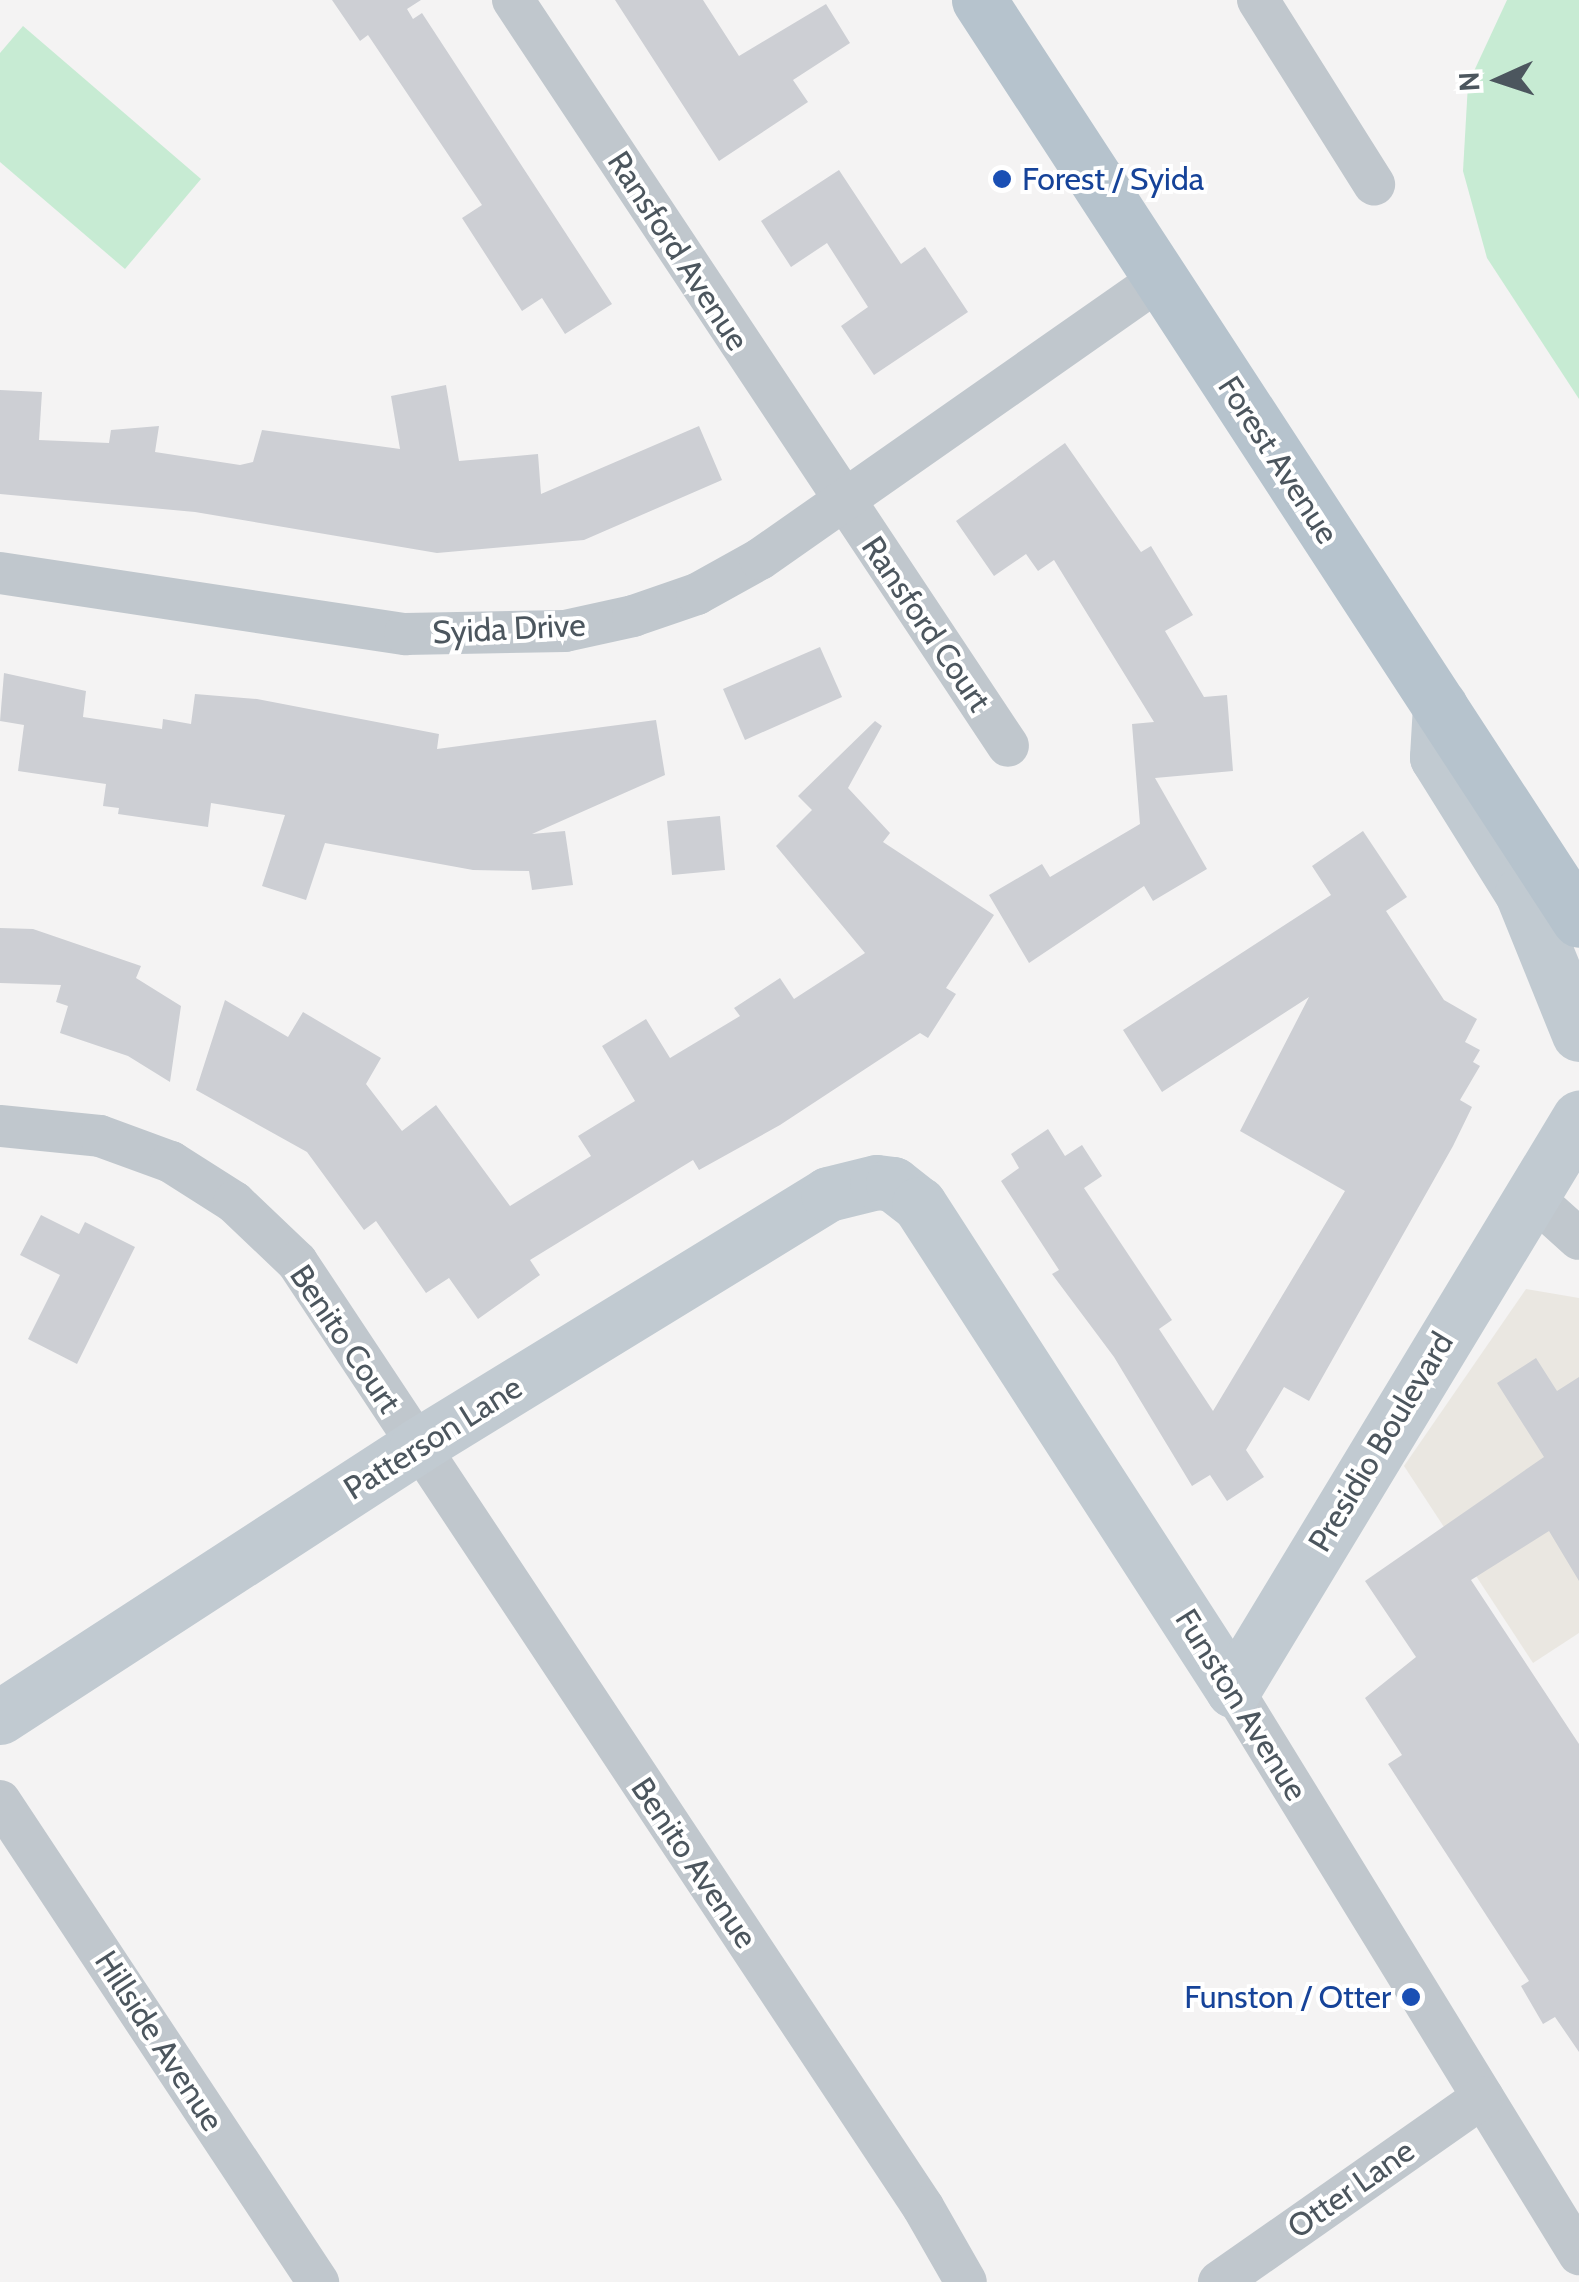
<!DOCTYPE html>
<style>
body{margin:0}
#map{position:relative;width:1579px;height:2282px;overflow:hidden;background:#f4f3f3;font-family:Cabin,sans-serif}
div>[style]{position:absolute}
.commercial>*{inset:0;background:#eae7e1}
.green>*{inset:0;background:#c7ebd3}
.building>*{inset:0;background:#cdcfd4}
.street>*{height:42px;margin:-21px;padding:0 21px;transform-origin:21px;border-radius:21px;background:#c0c7cd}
.secondary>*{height:55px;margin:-27.5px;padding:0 27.5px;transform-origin:27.5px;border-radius:27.5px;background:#c1cad1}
.primary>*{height:55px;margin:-27.5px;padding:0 27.5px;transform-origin:27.5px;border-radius:27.5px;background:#b6c3cd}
.dots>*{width:28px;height:28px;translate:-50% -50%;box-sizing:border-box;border:5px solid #fff;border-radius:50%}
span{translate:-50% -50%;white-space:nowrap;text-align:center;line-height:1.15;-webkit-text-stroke:8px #fff;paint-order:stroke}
.transit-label{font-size:32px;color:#164399}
.left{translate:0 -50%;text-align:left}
.right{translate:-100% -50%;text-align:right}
.street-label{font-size:32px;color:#4c565e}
.north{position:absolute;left:1449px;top:30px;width:100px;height:100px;-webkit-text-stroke:8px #fff;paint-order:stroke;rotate:267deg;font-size:28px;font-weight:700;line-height:40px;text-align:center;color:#4c565e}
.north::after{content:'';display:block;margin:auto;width:35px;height:45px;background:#4c565e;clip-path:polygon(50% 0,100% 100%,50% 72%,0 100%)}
</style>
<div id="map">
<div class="commercial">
<i style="clip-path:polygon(1526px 1289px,1579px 1298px,1579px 1633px,1533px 1663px,1404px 1466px)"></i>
</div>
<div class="green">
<i style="clip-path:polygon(1507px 0,1579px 0,1579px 399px,1487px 258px,1463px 171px,1468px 84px)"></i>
<i style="clip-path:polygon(23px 26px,201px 179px,125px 269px,0 162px,0 53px)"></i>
</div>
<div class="building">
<i style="clip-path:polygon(332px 0,421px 0,407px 9px,413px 19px,422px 13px,612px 304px,565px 334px,542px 298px,522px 311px,462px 218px,482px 205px,368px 35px,360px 41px)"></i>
<i style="clip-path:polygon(615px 0,703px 0,739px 56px,826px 4px,850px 43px,793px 80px,808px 102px,719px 161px)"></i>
<i style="clip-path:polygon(839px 170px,901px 264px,925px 247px,968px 312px,874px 375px,841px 326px,868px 307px,827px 243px,791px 267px,761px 221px)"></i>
<i style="clip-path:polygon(446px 385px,459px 461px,538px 454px,541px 494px,699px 426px,722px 480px,584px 540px,437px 553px,195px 512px,0 494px,0 390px,42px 392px,39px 440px,109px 443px,111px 430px,159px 426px,155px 452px,240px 465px,253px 462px,262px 430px,400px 449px,391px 396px)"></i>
<i style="clip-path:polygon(1065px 443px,1141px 552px,1151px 546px,1193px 615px,1165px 631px,1204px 697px,1227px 695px,1233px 771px,1155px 778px,1207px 869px,1153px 901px,1144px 886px,1029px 963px,989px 895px,1042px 864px,1050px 877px,1140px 824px,1132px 724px,1154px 722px,1054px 560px,1038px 571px,1026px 554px,994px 576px,956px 521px)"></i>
<i style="clip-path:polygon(820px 647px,842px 697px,745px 740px,723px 689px)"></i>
<i style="clip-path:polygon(4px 673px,86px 691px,83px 717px,162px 729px,163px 719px,191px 724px,195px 694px,257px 699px,439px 734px,437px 749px,656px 720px,665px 775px,532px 834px,565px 831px,573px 885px,532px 890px,529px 871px,473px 870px,325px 843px,306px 900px,262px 886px,285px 815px,211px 803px,208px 827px,118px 814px,119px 808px,103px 806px,106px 784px,18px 771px,24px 725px,0 721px)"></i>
<i style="clip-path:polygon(875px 721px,882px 726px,848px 788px,890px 833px,883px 842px,994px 915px,946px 988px,956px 994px,928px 1038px,920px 1033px,780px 1125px,699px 1170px,693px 1160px,530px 1260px,540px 1275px,478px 1319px,449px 1278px,426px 1293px,376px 1221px,364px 1230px,307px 1152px,196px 1090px,225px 1000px,288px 1037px,303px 1012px,381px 1058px,366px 1084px,402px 1131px,436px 1105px,510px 1206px,591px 1156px,578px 1136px,635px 1101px,602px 1046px,646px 1019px,670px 1058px,740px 1016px,734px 1008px,780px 978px,794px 999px,865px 953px,776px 846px,812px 810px,798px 796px)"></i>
<i style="clip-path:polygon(720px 816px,725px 870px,672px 875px,667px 821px)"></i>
<i style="clip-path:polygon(1363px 831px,1407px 897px,1386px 911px,1444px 1000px,1477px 1019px,1465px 1042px,1480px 1050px,1473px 1062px,1480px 1066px,1460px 1100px,1472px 1107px,1453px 1146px,1309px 1401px,1284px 1387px,1246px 1450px,1264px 1477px,1227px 1501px,1210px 1475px,1192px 1486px,1114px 1357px,1052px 1274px,1059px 1270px,1001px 1181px,1019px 1168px,1011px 1154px,1048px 1129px,1065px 1156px,1082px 1145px,1102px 1176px,1084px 1188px,1172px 1320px,1159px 1329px,1213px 1411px,1345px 1191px,1240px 1131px,1309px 997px,1162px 1092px,1123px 1030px,1331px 895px,1312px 866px)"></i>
<i style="clip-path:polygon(0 928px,33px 929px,141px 966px,136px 978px,181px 1006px,170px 1082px,128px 1056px,60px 1033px,68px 1006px,56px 1002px,61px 985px,0 983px)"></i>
<i style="clip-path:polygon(41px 1215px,79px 1234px,85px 1222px,135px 1247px,77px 1364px,28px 1339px,60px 1275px,20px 1255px)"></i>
<i style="clip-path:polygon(1536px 1358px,1557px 1391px,1579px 1377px,1579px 1581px,1549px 1531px,1471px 1580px,1579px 1744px,1579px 2052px,1555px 2017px,1543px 2024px,1521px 1986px,1529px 1981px,1388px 1764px,1402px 1755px,1365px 1698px,1416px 1657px,1365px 1581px,1544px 1457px,1497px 1383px)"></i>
</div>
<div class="street">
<i style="left:513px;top:0;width:895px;rotate:56.43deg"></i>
<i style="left:1258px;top:0;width:218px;rotate:57.8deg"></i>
<i style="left:0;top:573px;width:410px;rotate:8.6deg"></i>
<i style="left:405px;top:634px;width:160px;rotate:-1.1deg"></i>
<i style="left:565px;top:631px;width:70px;rotate:-12.4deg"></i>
<i style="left:633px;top:616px;width:68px;rotate:-19deg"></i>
<i style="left:697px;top:594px;width:72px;rotate:-29.1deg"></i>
<i style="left:760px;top:559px;width:488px;rotate:-35deg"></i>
<i style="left:0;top:1126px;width:100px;rotate:5.7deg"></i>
<i style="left:100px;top:1136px;width:76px;rotate:20.1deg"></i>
<i style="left:171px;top:1162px;width:75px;rotate:32.4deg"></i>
<i style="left:234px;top:1202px;width:87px;rotate:43.6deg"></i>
<i style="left:297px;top:1262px;width:1134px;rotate:56.48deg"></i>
<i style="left:923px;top:2207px;width:86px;rotate:60.2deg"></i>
<i style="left:1529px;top:1194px;width:67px;rotate:42deg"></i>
<i style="left:1233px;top:1690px;width:662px;rotate:58.47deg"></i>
<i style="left:0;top:1801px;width:577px;rotate:56.53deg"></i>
<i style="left:1219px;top:2282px;width:322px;rotate:-35deg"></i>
</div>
<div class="secondary">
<i style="left:1440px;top:706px;width:51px;rotate:93.4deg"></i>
<i style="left:1437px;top:757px;width:160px;rotate:58deg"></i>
<i style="left:1522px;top:893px;width:152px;rotate:68deg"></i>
<i style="left:0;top:1717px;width:497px;rotate:-33deg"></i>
<i style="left:417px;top:1446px;width:482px;rotate:-31.5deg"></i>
<i style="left:828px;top:1194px;width:50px;rotate:-13.8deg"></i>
<i style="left:877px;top:1182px;width:16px;rotate:7deg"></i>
<i style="left:893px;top:1184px;width:33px;rotate:38deg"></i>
<i style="left:919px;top:1204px;width:579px;rotate:57.13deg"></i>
<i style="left:1233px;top:1690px;width:669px;rotate:-58.83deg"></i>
</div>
<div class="primary">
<i style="left:979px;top:0;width:1098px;rotate:56.89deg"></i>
</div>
<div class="dots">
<i style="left:1002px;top:179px;background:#1a4fb4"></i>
<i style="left:1411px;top:1997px;background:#1a4fb4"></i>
</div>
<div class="transit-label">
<span class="left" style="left:1022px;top:179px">Forest / Syida</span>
<span class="right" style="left:1391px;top:1997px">Funston / Otter</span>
</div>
<div class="street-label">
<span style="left:678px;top:251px;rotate:57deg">Ransford Avenue</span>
<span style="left:1278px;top:460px;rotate:57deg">Forest Avenue</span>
<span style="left:926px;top:624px;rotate:56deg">Ransford Court</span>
<span style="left:509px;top:629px;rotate:-3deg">Syida Drive</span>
<span style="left:345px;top:1339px;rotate:56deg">Benito Court</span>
<span style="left:433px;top:1438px;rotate:-32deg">Patterson Lane</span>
<span style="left:1381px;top:1442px;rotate:-59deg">Presidio Boulevard</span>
<span style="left:1241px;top:1705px;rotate:58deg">Funston Avenue</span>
<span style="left:694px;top:1863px;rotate:56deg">Benito Avenue</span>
<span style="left:159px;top:2041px;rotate:57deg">Hillside Avenue</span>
<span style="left:1351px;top:2189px;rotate:-35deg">Otter Lane</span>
</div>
<div class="north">N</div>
</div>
